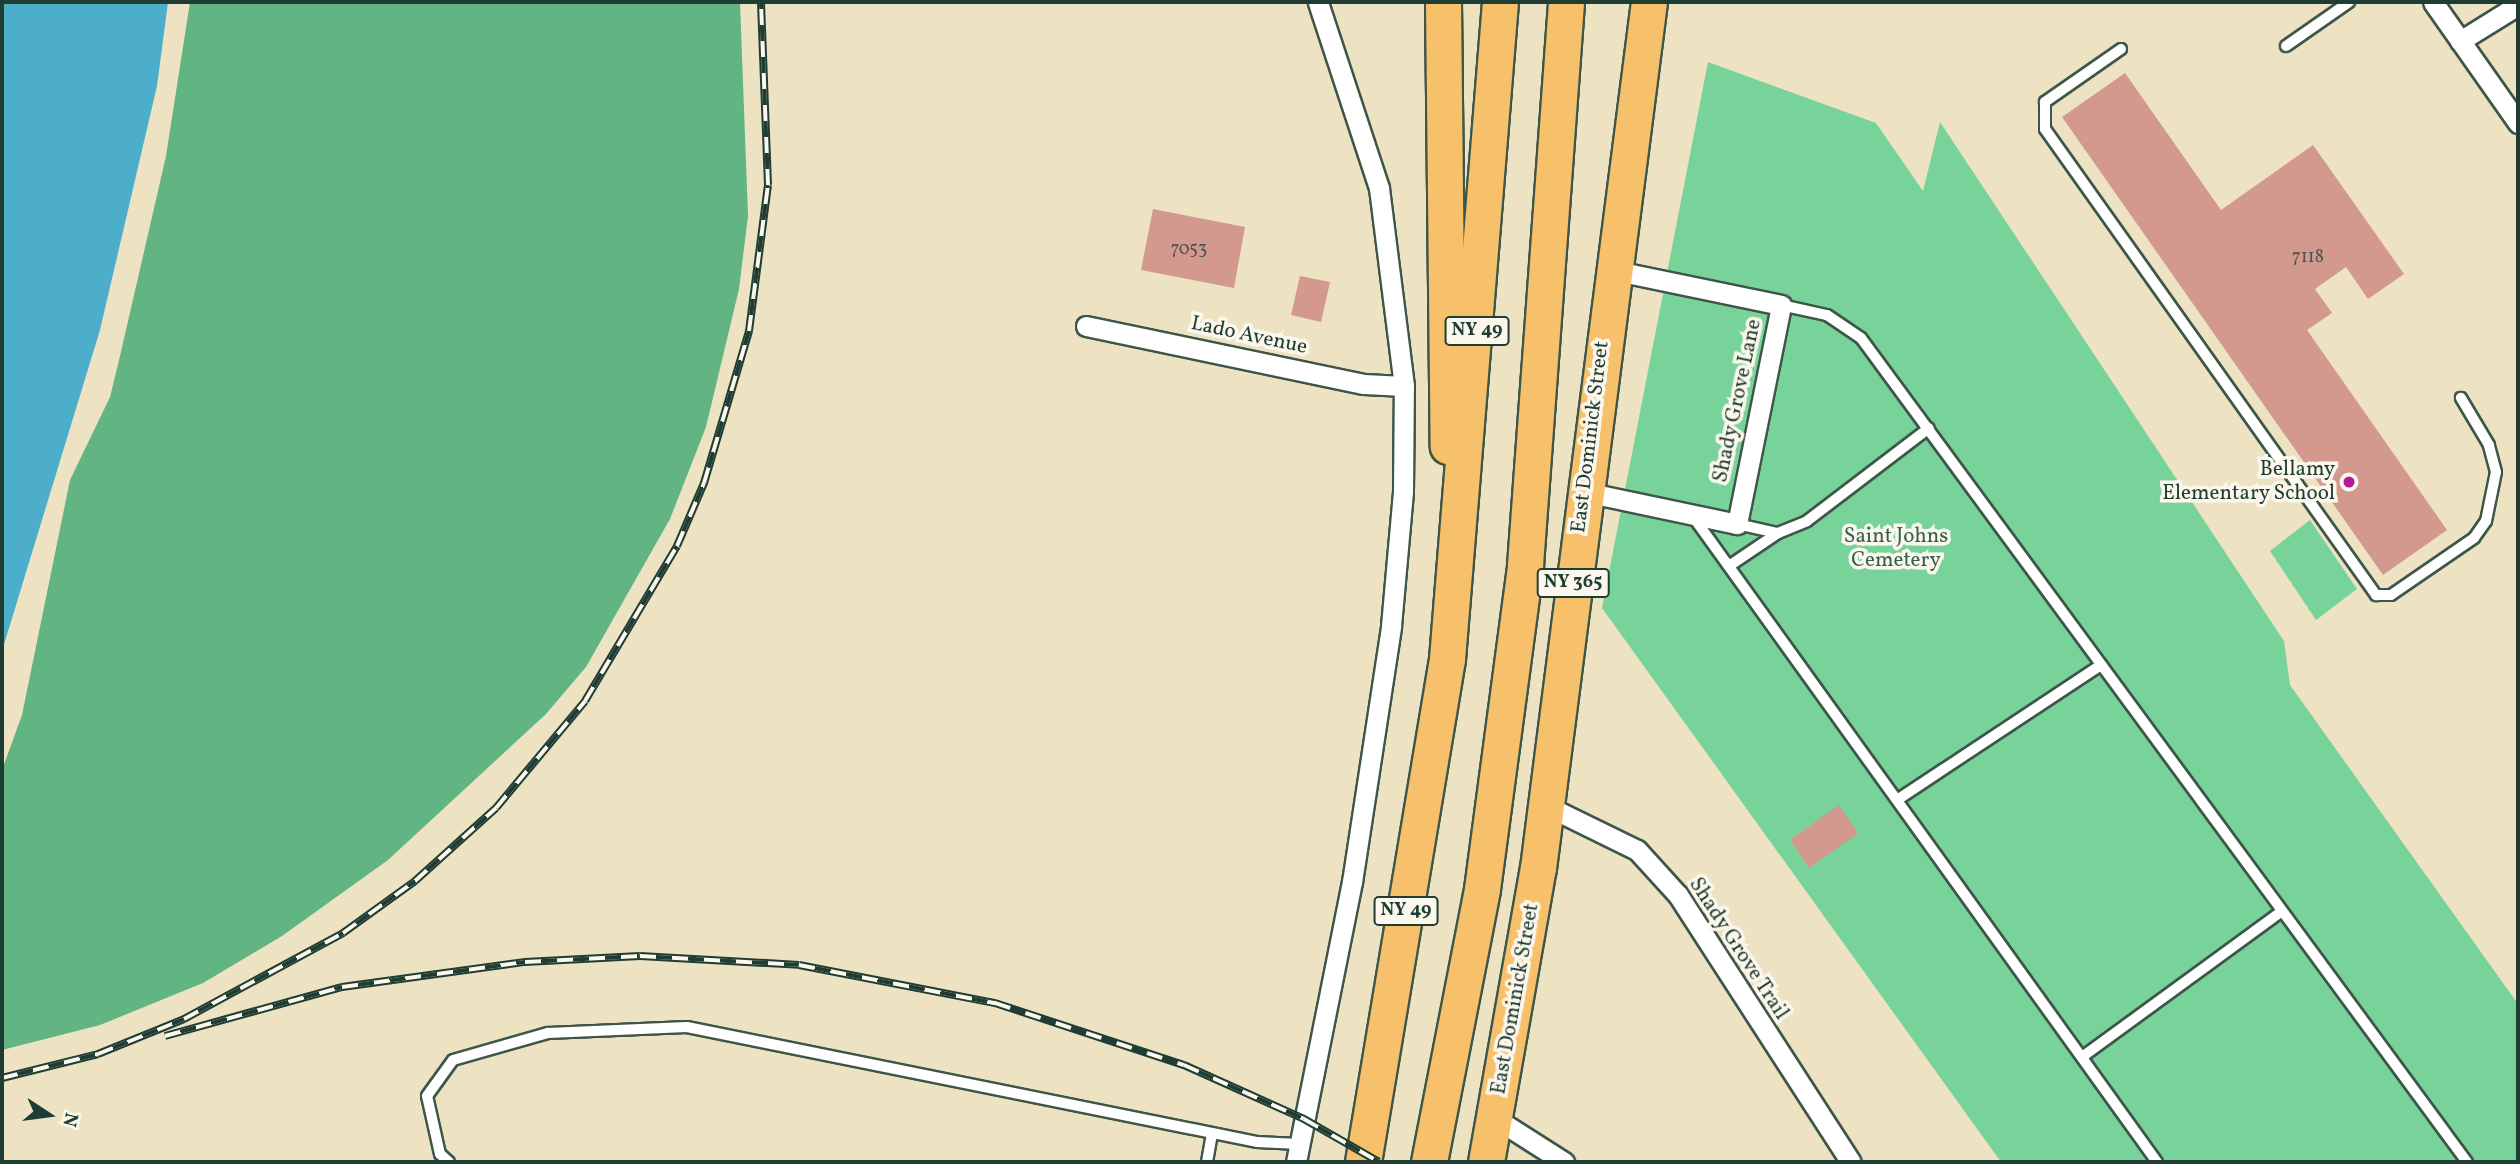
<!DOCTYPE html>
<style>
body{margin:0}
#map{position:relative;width:2520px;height:1164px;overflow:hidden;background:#ede3c2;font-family:Vollkorn,serif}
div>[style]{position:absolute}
.green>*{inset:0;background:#78d39a}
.forest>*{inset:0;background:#62b582}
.water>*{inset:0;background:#4caecb}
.building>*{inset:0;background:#d3998f}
.roads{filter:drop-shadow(2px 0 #3e5649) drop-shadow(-2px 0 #3e5649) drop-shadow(0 2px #3e5649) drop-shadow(0 -2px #3e5649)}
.lane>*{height:10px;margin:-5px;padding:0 5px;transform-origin:5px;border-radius:5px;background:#fff}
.street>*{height:19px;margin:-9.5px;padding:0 9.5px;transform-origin:9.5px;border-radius:9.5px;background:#fff}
.highway>*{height:35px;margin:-17.5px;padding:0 17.5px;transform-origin:17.5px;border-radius:17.5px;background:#f7c06b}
.rail>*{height:8px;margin-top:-4px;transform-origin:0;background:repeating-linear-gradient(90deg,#fbf7ec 0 16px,#1f3d34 0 32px);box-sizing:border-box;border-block:2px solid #1f3d34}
.dots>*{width:19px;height:19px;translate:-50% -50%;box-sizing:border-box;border:4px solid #fbf7ec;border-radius:50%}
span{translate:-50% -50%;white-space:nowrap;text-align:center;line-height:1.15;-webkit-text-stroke:7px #fbf7ec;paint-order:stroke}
.number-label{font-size:18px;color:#4c544b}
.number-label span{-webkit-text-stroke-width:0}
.shield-label span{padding:2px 5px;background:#fbf7ec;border:2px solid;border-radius:5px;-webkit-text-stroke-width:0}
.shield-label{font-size:19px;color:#1f3d34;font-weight:700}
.street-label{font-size:21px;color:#1f3d34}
.poi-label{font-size:21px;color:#1f3d34}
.right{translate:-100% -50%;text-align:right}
.park-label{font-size:21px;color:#35624e}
.frame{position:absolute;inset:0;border:4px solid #1f3d34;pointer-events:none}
.north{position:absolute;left:14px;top:1080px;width:70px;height:70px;-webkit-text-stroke:5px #fbf7ec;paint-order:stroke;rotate:103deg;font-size:19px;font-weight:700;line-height:28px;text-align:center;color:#1f3d34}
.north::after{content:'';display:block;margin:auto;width:24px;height:32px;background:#1f3d34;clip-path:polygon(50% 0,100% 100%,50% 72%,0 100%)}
</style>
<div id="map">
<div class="green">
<i style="clip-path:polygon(1708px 62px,1876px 123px,1923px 191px,1940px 122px,2284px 641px,2290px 685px,2518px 1004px,2518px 1162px,2001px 1162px,1602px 608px)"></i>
<i style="clip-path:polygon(2310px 520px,2357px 589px,2316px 620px,2270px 551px)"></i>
</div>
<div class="forest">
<i style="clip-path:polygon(190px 2px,740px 2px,748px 216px,739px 289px,706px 427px,670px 519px,586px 667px,546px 714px,388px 860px,282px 936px,203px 983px,100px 1025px,2px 1050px,2px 770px,22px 715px,70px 480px,110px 397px,120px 356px,166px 156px)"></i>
</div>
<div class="water">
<i style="clip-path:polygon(2px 2px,168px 2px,157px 86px,100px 330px,2px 651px)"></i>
</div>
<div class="building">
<i style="clip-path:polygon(2125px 73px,2221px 210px,2313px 145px,2404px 274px,2368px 299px,2346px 267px,2315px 289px,2332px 313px,2307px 330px,2447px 530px,2383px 575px,2062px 117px)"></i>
<i style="clip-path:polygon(1153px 209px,1245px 227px,1234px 288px,1141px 270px)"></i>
<i style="clip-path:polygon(1300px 276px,1330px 282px,1321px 322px,1291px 315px)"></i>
<i style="clip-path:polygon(1839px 805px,1858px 833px,1809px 868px,1790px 840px)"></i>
</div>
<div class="roads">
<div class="lane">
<i style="left:2286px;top:46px;width:77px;rotate:-34.9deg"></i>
<i style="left:2121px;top:49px;width:93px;rotate:145.1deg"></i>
<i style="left:2045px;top:102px;width:27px;rotate:90deg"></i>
<i style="left:2045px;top:129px;width:572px;rotate:54.61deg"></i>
<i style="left:2376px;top:595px;width:15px"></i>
<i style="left:2391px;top:595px;width:101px;rotate:-34.5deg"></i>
<i style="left:2474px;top:538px;width:21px;rotate:-55deg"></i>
<i style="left:2486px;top:521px;width:50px;rotate:-78.5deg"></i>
<i style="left:2496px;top:472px;width:28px;rotate:-105deg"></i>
<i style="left:2489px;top:445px;width:55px;rotate:-120.8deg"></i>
<i style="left:1781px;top:305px;width:47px;rotate:12.3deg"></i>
<i style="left:1827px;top:315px;width:41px;rotate:34.1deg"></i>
<i style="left:1861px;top:338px;width:1023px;rotate:53.67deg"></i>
<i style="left:1694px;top:518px;width:793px;rotate:54.29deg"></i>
<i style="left:1737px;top:524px;width:42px;rotate:12.4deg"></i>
<i style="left:1778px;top:533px;width:31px;rotate:-22deg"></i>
<i style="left:1807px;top:521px;width:153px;rotate:-37.3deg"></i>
<i style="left:1729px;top:566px;width:59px;rotate:-34deg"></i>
<i style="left:1897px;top:800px;width:245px;rotate:-33.5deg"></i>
<i style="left:2082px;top:1057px;width:243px;rotate:-36.1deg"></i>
<i style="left:449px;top:1162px;width:12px;rotate:-138deg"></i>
<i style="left:440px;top:1154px;width:59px;rotate:-102.6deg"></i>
<i style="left:427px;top:1096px;width:44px;rotate:-54.2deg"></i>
<i style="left:453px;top:1060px;width:99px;rotate:-15.9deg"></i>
<i style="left:548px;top:1033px;width:139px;rotate:-2.5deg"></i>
<i style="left:687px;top:1027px;width:581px;rotate:11.41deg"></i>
<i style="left:1257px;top:1142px;width:42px;rotate:2.7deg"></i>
<i style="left:1207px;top:1162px;width:29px;rotate:-80deg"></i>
</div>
<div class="street">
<i style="left:2433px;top:2px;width:148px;rotate:54.9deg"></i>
<i style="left:2460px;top:41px;width:68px;rotate:-31.8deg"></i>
<i style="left:1086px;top:326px;width:284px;rotate:11.8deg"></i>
<i style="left:1364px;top:384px;width:40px;rotate:2.9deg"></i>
<i style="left:1585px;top:492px;width:155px;rotate:11.9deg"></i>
<i style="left:1737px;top:524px;width:223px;rotate:-78.6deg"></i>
<i style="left:1781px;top:305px;width:173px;rotate:-168.3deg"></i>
<i style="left:1545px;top:805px;width:102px;rotate:26.1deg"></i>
<i style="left:1637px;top:850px;width:61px;rotate:47.7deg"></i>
<i style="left:1678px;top:895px;width:318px;rotate:57.1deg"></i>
<i style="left:1495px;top:1118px;width:82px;rotate:32.5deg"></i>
<i style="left:1296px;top:1162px;width:286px;rotate:-78.7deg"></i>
<i style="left:1352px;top:882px;width:259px;rotate:-81.3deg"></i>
<i style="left:1391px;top:626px;width:136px;rotate:-84.9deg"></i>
<i style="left:1403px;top:491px;width:105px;rotate:-89.5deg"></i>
<i style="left:1404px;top:386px;width:200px;rotate:-97.2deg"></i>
<i style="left:1379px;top:188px;width:196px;rotate:-108.2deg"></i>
</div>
<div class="highway">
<i style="left:1443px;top:2px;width:444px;rotate:89.4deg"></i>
<i style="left:1363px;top:1162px;width:510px;rotate:-80.52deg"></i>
<i style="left:1447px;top:659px;width:659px;rotate:-85.39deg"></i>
<i style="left:1429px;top:1162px;width:278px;rotate:-79deg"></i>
<i style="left:1482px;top:889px;width:327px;rotate:-82.4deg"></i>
<i style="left:1525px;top:565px;width:564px;rotate:-85.83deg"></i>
<i style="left:1486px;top:1162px;width:299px;rotate:-80deg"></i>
<i style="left:1538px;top:868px;width:873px;rotate:-82.7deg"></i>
</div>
</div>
<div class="rail">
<i style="left:165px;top:1036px;width:184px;rotate:-15.5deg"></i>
<i style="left:342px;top:987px;width:185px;rotate:-7.8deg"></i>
<i style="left:525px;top:962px;width:115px;rotate:-3deg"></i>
<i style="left:640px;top:956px;width:159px;rotate:3.2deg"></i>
<i style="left:799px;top:965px;width:200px;rotate:11deg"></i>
<i style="left:995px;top:1003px;width:199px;rotate:18.2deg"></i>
<i style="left:1184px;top:1065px;width:132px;rotate:24.2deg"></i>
<i style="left:1304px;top:1119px;width:86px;rotate:29.8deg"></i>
<i style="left:2px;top:1078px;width:99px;rotate:-14deg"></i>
<i style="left:98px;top:1054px;width:93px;rotate:-22.1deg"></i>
<i style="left:184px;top:1019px;width:181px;rotate:-28.4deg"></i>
<i style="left:343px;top:933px;width:89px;rotate:-35.8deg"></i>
<i style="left:415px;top:881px;width:109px;rotate:-42deg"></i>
<i style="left:496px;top:808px;width:139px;rotate:-50.2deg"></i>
<i style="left:585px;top:701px;width:180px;rotate:-59.3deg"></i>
<i style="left:677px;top:546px;width:69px;rotate:-66.8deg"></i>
<i style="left:704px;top:483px;width:159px;rotate:-73.5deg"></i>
<i style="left:749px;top:331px;width:147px;rotate:-82.6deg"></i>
<i style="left:768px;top:185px;width:183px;rotate:-92.2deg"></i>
</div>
<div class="dots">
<i style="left:2349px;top:482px;background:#b5179e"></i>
</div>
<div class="number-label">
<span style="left:1189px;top:250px">7053</span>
<span style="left:2308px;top:258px">7118</span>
</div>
<div class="shield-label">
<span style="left:1477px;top:331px">NY 49</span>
<span style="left:1573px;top:583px">NY 365</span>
<span style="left:1406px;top:911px">NY 49</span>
</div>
<div class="street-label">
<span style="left:1249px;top:336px;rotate:12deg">Lado Avenue</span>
<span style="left:1738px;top:401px;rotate:-78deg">Shady Grove Lane</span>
<span style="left:1591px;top:437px;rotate:-83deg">East Dominick Street</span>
<span style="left:1738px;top:949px;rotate:57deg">Shady Grove Trail</span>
<span style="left:1516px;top:999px;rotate:-80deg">East Dominick Street</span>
</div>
<div class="poi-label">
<span class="right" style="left:2335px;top:482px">Bellamy<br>Elementary School</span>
</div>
<div class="park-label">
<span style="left:1896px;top:549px">Saint Johns<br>Cemetery</span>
</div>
<div class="frame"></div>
<div class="north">N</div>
</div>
